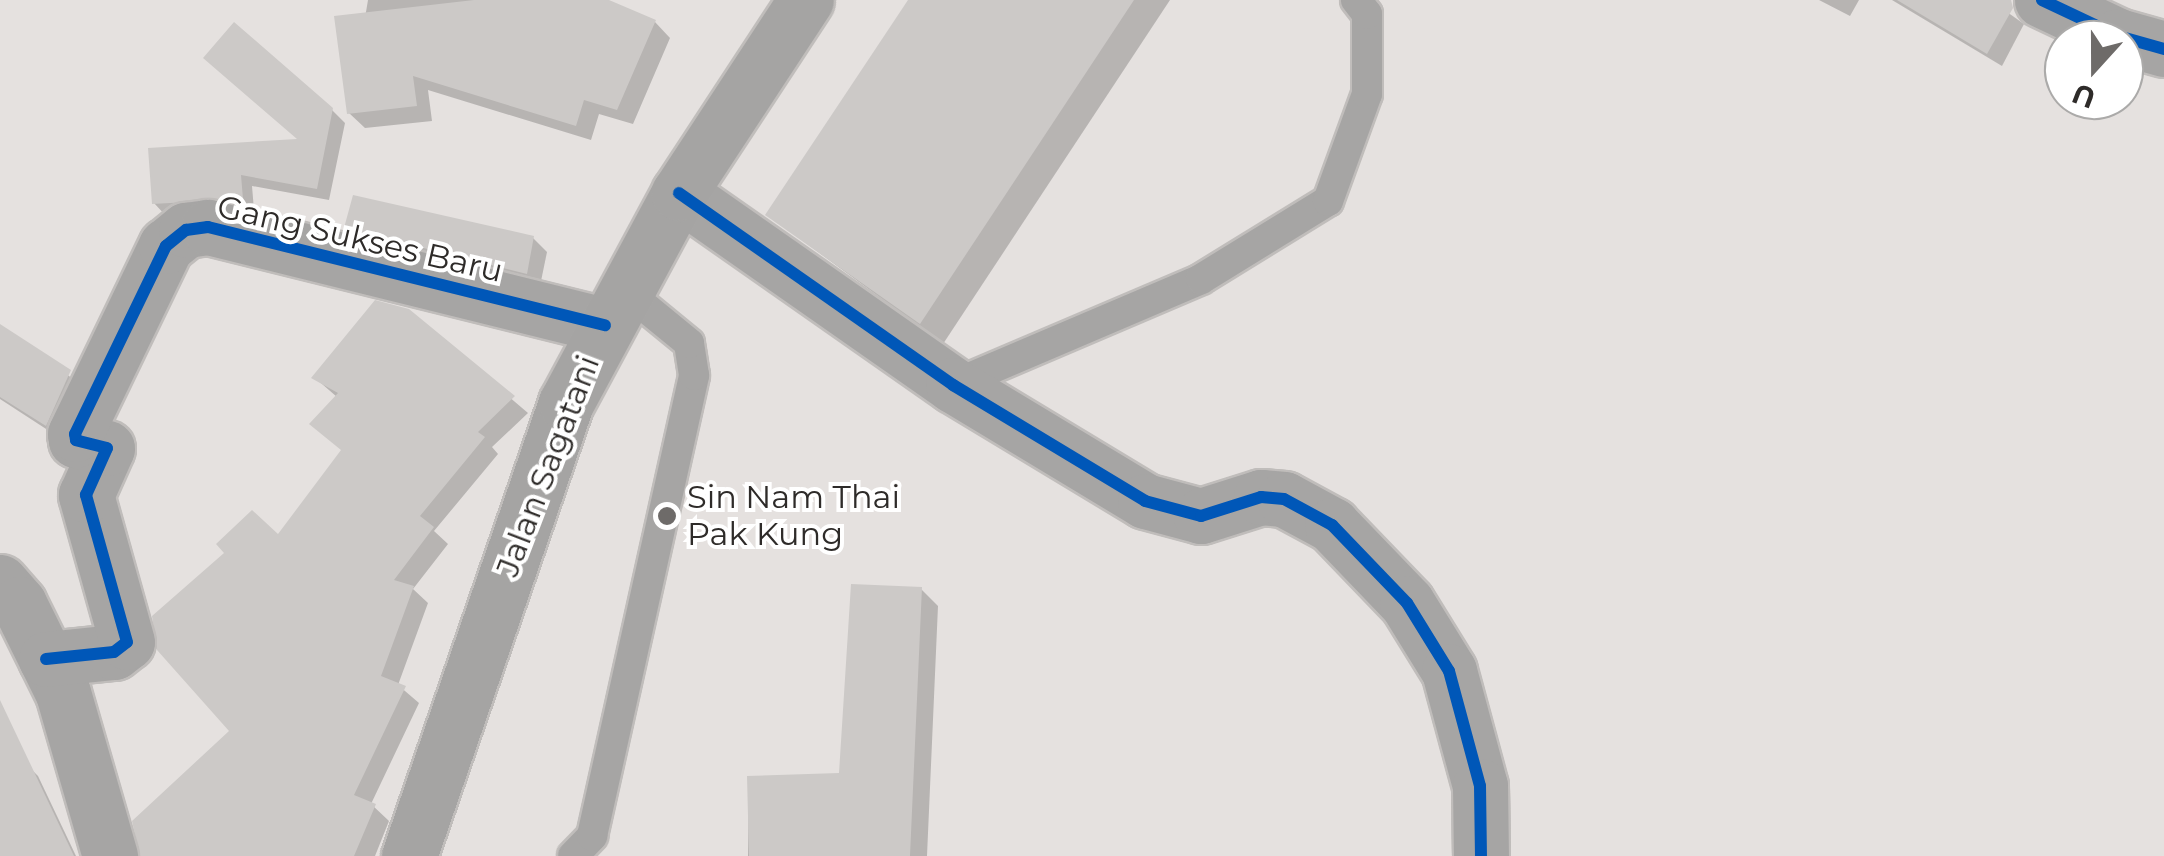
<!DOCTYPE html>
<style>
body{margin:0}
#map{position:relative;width:2164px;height:856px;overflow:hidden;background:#e5e1df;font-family:Montserrat,sans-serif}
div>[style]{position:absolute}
.shadow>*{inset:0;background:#0003}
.building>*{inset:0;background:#ccc9c7}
.roads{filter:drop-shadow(2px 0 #c0bdbb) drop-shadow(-2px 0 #c0bdbb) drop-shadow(0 2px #c0bdbb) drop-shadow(0 -2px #c0bdbb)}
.lane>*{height:30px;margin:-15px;padding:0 15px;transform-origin:15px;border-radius:15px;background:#a6a5a4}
.street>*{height:55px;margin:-27.5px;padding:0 27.5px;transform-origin:27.5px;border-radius:27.5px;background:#a6a5a4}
.secondary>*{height:55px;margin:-27.5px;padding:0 27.5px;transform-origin:27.5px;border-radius:27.5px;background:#a5a4a3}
.cycleway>*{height:12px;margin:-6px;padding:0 6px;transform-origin:6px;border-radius:6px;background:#0057b8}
.dots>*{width:28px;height:28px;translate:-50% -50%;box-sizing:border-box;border:5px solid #fff;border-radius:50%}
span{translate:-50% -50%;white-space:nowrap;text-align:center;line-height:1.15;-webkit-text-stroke:8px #fff;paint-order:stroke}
.street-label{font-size:32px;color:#2e2b29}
.poi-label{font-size:32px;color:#2e2b29}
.left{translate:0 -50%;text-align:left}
.north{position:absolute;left:2044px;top:20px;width:100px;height:100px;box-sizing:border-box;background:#fff;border:2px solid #abaaa9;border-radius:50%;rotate:201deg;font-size:28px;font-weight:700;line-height:40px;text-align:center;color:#2e2b29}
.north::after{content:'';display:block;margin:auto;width:35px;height:45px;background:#6e6b69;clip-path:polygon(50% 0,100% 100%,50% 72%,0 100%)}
</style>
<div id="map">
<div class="shadow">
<i style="clip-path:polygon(368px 0,603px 0,655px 22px,670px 38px,633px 124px,599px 114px,591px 140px,428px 90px,432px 121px,365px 128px,349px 113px)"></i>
<i style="clip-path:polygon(911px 0,1170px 0,943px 344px,768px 215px)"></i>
<i style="clip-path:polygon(1819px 0,1859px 0,1850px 16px)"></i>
<i style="clip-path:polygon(1892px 0,1990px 0,2024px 24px,2002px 66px)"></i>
<i style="clip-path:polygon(332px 110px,345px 123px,329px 200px,252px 186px,254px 210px,166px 216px,154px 203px,301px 141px)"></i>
<i style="clip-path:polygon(347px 228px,533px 238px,547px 252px,540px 286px,361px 241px)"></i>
<i style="clip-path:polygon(408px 311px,528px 413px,492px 447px,498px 454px,434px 531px,448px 544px,413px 589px,428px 603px,398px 685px,419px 703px,371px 804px,389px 821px,375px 856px,152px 856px,233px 731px,279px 538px,343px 451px,337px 397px,314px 377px)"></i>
<i style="clip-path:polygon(0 327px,83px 386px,60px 438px,0 399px)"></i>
<i style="clip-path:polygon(921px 589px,938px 606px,927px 856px,748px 856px,749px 779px,842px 776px)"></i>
<i style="clip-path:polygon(21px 759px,38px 776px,76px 856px,0 856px,0 769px)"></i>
</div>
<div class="building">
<i style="clip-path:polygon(474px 0,609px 0,656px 20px,617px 110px,584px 100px,576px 126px,413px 76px,417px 106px,347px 114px,334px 16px)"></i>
<i style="clip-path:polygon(908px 0,1134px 0,920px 324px,765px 215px)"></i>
<i style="clip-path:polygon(1897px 0,2011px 0,2013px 8px,1987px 54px)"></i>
<i style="clip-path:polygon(234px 22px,333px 108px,317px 189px,241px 175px,243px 199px,152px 204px,148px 148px,297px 139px,203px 58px)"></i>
<i style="clip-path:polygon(353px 195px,534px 236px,527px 274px,344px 228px)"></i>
<i style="clip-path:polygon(375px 300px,409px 309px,515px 396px,478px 432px,485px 437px,420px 516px,434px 527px,394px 580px,414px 586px,381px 676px,406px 686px,354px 795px,376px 804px,354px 856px,140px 856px,132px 821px,229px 731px,157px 650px,152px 616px,224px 553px,216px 544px,252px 510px,278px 534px,341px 450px,309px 424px,338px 393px,311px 378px)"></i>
<i style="clip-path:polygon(0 324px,71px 370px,46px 426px,0 397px)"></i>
<i style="clip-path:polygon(851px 584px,922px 587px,910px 856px,749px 856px,747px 776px,839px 773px)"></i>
<i style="clip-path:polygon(0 700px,74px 856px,0 856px)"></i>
</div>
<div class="roads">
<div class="lane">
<i style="left:953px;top:385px;width:270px;rotate:-23.1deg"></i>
<i style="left:1201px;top:279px;width:149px;rotate:-31.6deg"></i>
<i style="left:1328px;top:201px;width:114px;rotate:-70deg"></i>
<i style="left:1367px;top:94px;width:80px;rotate:-90deg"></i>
<i style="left:1367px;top:14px;width:18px;rotate:-128deg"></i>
<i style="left:573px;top:856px;width:28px;rotate:-46deg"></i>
<i style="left:592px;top:836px;width:472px;rotate:-77.5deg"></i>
<i style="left:694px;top:375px;width:32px;rotate:-99deg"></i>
<i style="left:689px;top:343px;width:85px;rotate:-140.7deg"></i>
</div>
<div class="street">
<i style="left:2042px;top:0;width:84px;rotate:25.3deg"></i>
<i style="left:2118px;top:36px;width:48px;rotate:15.8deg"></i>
<i style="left:679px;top:193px;width:335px;rotate:35deg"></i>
<i style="left:953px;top:385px;width:224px;rotate:31.1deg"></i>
<i style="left:1145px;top:501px;width:58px;rotate:15deg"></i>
<i style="left:1201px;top:516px;width:63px;rotate:-17.6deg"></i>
<i style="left:1261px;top:497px;width:23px;rotate:5deg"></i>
<i style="left:1284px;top:499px;width:55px;rotate:28.4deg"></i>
<i style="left:1332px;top:525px;width:108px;rotate:46.1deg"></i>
<i style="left:1407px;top:603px;width:80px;rotate:58.3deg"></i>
<i style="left:1449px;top:671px;width:119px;rotate:74.9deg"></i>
<i style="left:1480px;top:786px;width:70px;rotate:89.2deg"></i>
<i style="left:0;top:582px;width:29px;rotate:49deg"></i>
<i style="left:19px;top:604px;width:99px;rotate:63.7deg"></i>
<i style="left:63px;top:693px;width:170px;rotate:73.9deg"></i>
<i style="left:46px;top:659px;width:68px;rotate:-5.9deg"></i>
<i style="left:114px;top:652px;width:16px;rotate:-38deg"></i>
<i style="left:127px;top:642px;width:153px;rotate:-105.6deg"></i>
<i style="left:86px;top:495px;width:51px;rotate:-65.9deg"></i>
<i style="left:107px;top:448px;width:32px;rotate:-166deg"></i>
<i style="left:76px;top:440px;width:6px;rotate:-99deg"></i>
<i style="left:75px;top:434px;width:209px;rotate:-64.2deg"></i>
<i style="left:166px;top:246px;width:26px;rotate:-39deg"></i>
<i style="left:186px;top:230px;width:22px;rotate:-8deg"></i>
<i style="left:208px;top:227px;width:409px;rotate:13.9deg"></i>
</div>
<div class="secondary">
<i style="left:409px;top:856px;width:479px;rotate:-70.9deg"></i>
<i style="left:566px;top:403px;width:238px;rotate:-61.7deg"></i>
<i style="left:679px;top:193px;width:231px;rotate:-56.7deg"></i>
</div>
</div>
<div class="cycleway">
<i style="left:2042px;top:0;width:84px;rotate:25.3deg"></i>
<i style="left:2118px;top:36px;width:48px;rotate:15.8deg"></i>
<i style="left:679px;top:193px;width:335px;rotate:35deg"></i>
<i style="left:953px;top:385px;width:224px;rotate:31.1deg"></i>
<i style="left:1145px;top:501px;width:58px;rotate:15deg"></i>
<i style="left:1201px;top:516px;width:63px;rotate:-17.6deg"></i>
<i style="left:1261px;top:497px;width:23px;rotate:5deg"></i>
<i style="left:1284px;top:499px;width:55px;rotate:28.4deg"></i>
<i style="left:1332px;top:525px;width:108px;rotate:46.1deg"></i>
<i style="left:1407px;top:603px;width:80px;rotate:58.3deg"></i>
<i style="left:1449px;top:671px;width:119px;rotate:74.9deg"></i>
<i style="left:1480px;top:786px;width:70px;rotate:89.2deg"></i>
<i style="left:46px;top:659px;width:68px;rotate:-5.9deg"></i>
<i style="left:114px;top:652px;width:16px;rotate:-38deg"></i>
<i style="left:127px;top:642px;width:153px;rotate:-105.6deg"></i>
<i style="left:86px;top:495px;width:51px;rotate:-65.9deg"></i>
<i style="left:107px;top:448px;width:32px;rotate:-166deg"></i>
<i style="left:76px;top:440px;width:6px;rotate:-99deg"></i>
<i style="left:75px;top:434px;width:209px;rotate:-64.2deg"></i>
<i style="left:166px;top:246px;width:26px;rotate:-39deg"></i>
<i style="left:186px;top:230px;width:22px;rotate:-8deg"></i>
<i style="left:208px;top:227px;width:409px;rotate:13.9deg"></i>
</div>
<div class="dots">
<i style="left:667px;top:516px;background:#6e6b69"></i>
</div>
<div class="street-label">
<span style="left:360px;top:239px;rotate:13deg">Gang Sukses Baru</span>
<span style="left:548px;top:466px;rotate:-69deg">Jalan Sagatani</span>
</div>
<div class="poi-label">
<span class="left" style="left:687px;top:516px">Sin Nam Thai<br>Pak Kung</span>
</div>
<div class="north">U</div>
</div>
